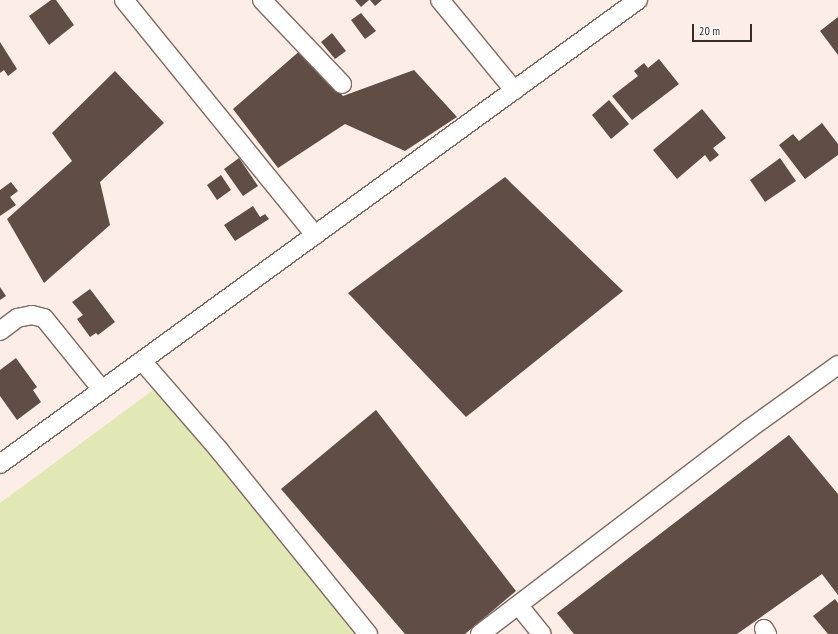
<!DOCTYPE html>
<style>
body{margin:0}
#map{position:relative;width:838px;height:634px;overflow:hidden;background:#fcede7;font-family:"PT Sans Narrow",sans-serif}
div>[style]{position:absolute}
.green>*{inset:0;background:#e2e8b5}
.building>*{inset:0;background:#604d45}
.roads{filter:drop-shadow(1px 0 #806b63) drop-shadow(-1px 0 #806b63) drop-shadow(0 1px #806b63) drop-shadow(0 -1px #806b63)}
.street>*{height:18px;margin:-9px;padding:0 9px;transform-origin:9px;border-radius:9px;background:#fff}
span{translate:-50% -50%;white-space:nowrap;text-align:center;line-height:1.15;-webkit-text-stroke:4px #fefefe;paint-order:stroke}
.scale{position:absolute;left:692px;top:24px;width:60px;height:18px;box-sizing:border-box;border:2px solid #362d29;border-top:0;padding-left:5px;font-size:12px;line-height:14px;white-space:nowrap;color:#362d29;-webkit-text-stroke:3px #fefefe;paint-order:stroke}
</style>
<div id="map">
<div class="green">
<i style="clip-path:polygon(160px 385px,368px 634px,0 634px,0 503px)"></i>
</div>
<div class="building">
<i style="clip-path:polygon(51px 0,56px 0,74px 25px,49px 45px,29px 16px)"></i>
<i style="clip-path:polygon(355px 0,369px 0,361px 7px)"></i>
<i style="clip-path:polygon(370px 0,382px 0,375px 6px)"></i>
<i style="clip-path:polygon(361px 13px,376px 31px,365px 39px,351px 20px)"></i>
<i style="clip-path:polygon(838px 17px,838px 55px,820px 31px)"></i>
<i style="clip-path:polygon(332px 33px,346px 51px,335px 59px,321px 42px)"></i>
<i style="clip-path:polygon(0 42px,17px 69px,8px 76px,4px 70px,0 73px)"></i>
<i style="clip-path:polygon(302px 49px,343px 96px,414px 70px,457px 117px,405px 151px,345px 124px,278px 168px,233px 109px)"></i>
<i style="clip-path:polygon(659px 59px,679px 84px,632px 120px,612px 96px,638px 76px,634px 71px,644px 63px,648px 68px)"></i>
<i style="clip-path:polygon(115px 71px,164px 123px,100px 182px,110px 225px,44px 283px,7px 219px,72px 161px,52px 133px)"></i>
<i style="clip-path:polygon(609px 100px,629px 124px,611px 139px,592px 115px)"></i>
<i style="clip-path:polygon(702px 109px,726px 138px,713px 148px,719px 155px,710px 162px,705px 155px,677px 179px,653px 150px)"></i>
<i style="clip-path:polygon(822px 123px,838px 144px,838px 155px,805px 179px,779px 145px,793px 134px,799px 141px)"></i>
<i style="clip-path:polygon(239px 158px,258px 186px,243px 196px,224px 169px)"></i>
<i style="clip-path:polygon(780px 158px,796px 181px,765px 202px,750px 180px)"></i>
<i style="clip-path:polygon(221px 175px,231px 190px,217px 200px,207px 185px)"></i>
<i style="clip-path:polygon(505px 177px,623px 291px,466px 417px,348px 293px)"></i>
<i style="clip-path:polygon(11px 182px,18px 191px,10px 197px,16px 205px,0 216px,0 190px)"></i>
<i style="clip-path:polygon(253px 206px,260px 217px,265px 214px,269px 219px,235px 241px,224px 225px)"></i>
<i style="clip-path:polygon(0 287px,6px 296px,0 300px)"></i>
<i style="clip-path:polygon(90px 289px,115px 322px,98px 335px,96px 333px,90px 337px,77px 319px,83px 315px,72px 302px)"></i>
<i style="clip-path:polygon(16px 358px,37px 387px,33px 390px,41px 402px,17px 420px,0 396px,0 370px)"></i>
<i style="clip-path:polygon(376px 410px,516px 591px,465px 634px,405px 634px,281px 489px)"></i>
<i style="clip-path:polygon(789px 435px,838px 494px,838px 595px,822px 574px,737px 634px,574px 634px,557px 613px)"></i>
<i style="clip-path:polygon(835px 599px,838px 603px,838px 634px,828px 634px,813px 616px)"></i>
</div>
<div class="roads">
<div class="street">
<i style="left:124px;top:0;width:303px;rotate:50.9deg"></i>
<i style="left:262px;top:0;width:116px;rotate:46.4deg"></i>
<i style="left:440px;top:0;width:117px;rotate:50.6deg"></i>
<i style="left:0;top:331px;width:21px;rotate:-37deg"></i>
<i style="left:17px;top:318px;width:15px;rotate:-11deg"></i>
<i style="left:32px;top:315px;width:12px;rotate:14deg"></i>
<i style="left:44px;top:318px;width:92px;rotate:51.1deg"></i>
<i style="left:142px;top:361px;width:118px;rotate:49.1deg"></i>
<i style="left:219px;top:450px;width:237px;rotate:51deg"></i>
<i style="left:0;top:464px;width:789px;rotate:-36.03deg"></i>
<i style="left:519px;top:606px;width:36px;rotate:51deg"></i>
<i style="left:764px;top:629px;width:6px;rotate:59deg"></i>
<i style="left:480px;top:634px;width:338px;rotate:-37.3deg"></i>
<i style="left:749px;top:429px;width:110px;rotate:-35.7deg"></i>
</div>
</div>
<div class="scale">20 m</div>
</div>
